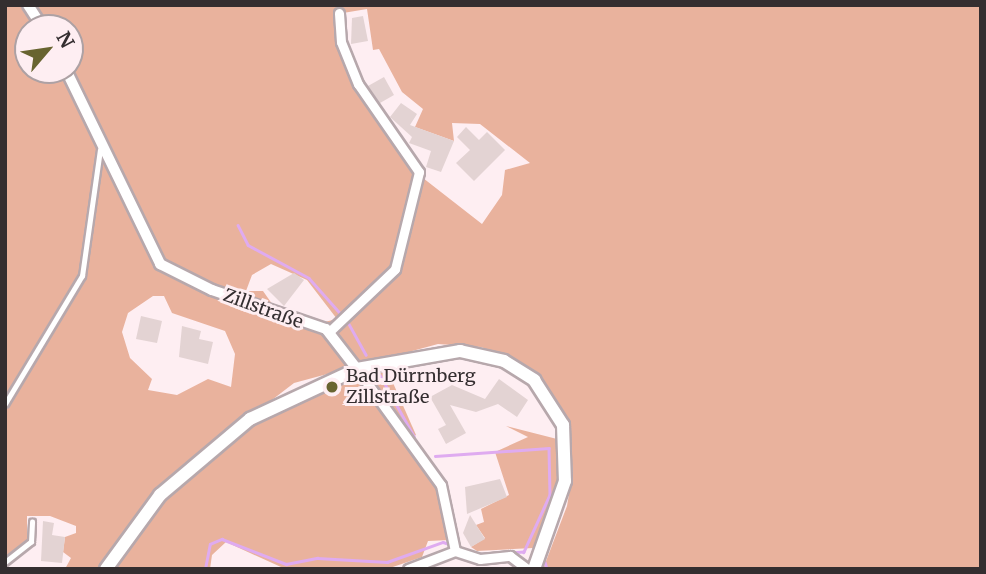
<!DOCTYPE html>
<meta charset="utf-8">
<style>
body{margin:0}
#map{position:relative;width:986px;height:574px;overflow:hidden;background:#feeef2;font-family:Merriweather,serif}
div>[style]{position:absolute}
.green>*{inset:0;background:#e9b29d}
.stream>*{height:2.5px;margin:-1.25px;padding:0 1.25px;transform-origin:1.25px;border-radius:1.25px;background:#dfabf0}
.building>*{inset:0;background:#e3d3d3}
.roads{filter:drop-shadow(2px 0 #b7a8ac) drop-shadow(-2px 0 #b7a8ac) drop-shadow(0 2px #b7a8ac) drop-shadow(0 -2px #b7a8ac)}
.service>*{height:4.5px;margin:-2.25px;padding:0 2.25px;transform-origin:2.25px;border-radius:2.25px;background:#fff}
.minor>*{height:9px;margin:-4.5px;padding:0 4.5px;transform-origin:4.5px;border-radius:4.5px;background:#fff}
.tertiary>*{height:10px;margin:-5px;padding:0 5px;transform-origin:5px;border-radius:5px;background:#fff}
.secondary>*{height:12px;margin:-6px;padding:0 6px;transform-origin:6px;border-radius:6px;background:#fff}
.dots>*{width:19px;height:19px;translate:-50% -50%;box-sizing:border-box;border:4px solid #feeef2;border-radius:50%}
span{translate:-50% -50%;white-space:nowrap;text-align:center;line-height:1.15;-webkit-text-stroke:6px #feeef2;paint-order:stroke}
.street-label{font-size:18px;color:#342e30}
.poi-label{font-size:18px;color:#342e30}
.left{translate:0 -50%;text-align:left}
.frame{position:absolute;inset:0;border:7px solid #342e30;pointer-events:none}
.north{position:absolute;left:14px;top:14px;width:70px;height:70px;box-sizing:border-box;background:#feeef2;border:2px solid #ada1a4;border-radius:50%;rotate:61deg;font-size:19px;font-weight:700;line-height:28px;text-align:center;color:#342e30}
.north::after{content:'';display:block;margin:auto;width:24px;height:32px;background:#686430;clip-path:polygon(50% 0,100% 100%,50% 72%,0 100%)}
</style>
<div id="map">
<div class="green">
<i style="clip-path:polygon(evenodd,5px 5px,981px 5px,981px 569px,543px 569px,567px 506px,573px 470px,564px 412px,517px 360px,481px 347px,438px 344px,294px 383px,165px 482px,99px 569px,65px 569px,71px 558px,63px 552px,65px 537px,76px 533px,76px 526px,50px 516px,27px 516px,27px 540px,5px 558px,5px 412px,60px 320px,53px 318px,5px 399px,5px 5px,367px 9px,373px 50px,379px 49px,402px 92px,423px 109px,415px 127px,454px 141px,452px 123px,480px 124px,530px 163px,505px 170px,502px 195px,482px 224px,423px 178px,402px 262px,346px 322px,339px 319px,393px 266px,415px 168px,348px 70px,337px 14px,367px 9px,5px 5px,28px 28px,70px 28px,70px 70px,28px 70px,28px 28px,5px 5px,271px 264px,307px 280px,337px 319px,320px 323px,275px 308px,263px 291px,246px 291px,252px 275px,271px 264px,5px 5px,153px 296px,164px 296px,172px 313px,225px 331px,235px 354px,231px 387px,208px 379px,177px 395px,148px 390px,152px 379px,130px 358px,122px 332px,128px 313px,153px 296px)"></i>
<i style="clip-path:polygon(386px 367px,416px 435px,412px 437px,374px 387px,374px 371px)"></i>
<i style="clip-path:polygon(355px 377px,439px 487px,450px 540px,428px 541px,422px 557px,387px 569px,281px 567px,226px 542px,212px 555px,210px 569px,113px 569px,162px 501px,243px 430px)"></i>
<i style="clip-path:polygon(506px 426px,557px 439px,561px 476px,533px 548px,477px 551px,471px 547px,485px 538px,476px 525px,484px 522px,481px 509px,509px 495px,495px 452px,528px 437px)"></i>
</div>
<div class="stream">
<i style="left:238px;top:225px;width:22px;rotate:63deg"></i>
<i style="left:248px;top:245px;width:69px;rotate:28.4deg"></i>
<i style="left:309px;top:278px;width:48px;rotate:48.4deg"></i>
<i style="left:349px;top:324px;width:35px;rotate:61deg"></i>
<i style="left:380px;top:375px;width:70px;rotate:60.9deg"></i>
<i style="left:435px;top:456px;width:114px;rotate:-4deg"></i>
<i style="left:549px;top:448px;width:47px;rotate:88.8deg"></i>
<i style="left:550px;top:495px;width:63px;rotate:114.5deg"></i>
<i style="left:524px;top:552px;width:15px;rotate:176deg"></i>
<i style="left:478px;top:554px;width:21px;rotate:-3deg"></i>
<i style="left:545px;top:562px;width:7px;rotate:74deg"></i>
<i style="left:205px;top:569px;width:25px;rotate:-79deg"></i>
<i style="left:210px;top:544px;width:13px;rotate:-23deg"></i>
<i style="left:222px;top:539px;width:69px;rotate:21.3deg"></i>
<i style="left:286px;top:564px;width:32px;rotate:-11deg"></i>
<i style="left:317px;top:558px;width:70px;rotate:3.3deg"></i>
<i style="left:387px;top:562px;width:59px;rotate:-19.7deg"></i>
<i style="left:443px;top:542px;width:9px;rotate:18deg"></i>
</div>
<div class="building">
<i style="clip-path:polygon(363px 16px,368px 41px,351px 44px,352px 18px)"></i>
<i style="clip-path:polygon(384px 77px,394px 95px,380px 103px,368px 86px)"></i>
<i style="clip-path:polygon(401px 103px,417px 114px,410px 125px,454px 141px,441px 172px,426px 167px,431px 151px,409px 143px,412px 137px,390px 117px)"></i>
<i style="clip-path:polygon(466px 127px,479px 140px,487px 132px,505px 150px,474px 181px,456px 163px,470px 150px,457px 137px)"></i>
<i style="clip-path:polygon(294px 273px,304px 280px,284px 306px,267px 289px)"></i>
<i style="clip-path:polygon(141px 316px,162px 321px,157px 343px,136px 339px)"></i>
<i style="clip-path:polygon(182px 326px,201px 331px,199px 339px,213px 342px,208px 364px,179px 357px)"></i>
<i style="clip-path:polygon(499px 379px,528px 400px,517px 417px,498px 404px,476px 412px,450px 405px,466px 433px,446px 444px,438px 429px,446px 425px,430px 397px,452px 385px,485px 399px)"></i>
<i style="clip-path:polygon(500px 479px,507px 497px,467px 514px,465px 487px)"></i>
<i style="clip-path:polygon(470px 515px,485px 539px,471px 547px,463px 533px)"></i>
<i style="clip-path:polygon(43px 521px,54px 523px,52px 535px,65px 537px,62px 563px,41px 561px)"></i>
</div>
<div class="roads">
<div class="service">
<i style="left:5px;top:404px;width:149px;rotate:-59deg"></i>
<i style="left:82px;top:276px;width:127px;rotate:-81.9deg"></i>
<i style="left:5px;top:562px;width:33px;rotate:-38deg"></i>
<i style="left:31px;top:542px;width:20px;rotate:-87deg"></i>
</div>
<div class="minor">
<i style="left:330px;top:331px;width:90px;rotate:-43.6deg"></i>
<i style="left:395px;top:269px;width:100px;rotate:-76.1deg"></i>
<i style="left:419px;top:172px;width:107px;rotate:-124.7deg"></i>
<i style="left:358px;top:84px;width:45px;rotate:-112deg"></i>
<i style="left:341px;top:42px;width:29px;rotate:-94deg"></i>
<i style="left:357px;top:369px;width:143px;rotate:54.1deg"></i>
<i style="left:441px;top:485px;width:67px;rotate:78deg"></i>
<i style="left:408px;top:569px;width:50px;rotate:-21deg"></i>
<i style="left:455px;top:551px;width:26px;rotate:18deg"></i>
<i style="left:480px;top:559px;width:30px;rotate:-6deg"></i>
<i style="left:510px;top:556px;width:21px;rotate:37deg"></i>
</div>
<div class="tertiary">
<i style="left:28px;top:5px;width:27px;rotate:57deg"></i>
<i style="left:66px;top:70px;width:216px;rotate:64.1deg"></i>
<i style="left:160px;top:264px;width:58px;rotate:26.6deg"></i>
<i style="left:212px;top:290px;width:120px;rotate:18.9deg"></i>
<i style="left:326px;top:329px;width:51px;rotate:52.2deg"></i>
</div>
<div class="secondary">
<i style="left:106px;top:569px;width:92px;rotate:-53.9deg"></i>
<i style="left:160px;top:495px;width:118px;rotate:-40.2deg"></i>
<i style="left:250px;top:419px;width:118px;rotate:-25deg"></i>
<i style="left:357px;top:369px;width:105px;rotate:-9.9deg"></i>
<i style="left:460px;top:351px;width:45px;rotate:12.8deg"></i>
<i style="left:504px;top:361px;width:36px;rotate:32deg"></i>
<i style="left:534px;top:380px;width:54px;rotate:57.2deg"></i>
<i style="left:563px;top:425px;width:56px;rotate:88deg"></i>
<i style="left:565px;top:481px;width:93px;rotate:109.4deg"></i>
</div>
</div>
<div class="dots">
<i style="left:332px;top:387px;background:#686430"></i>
</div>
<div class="street-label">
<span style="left:263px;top:309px;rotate:20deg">Zillstraße</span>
</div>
<div class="poi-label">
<span class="left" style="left:346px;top:387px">Bad Dürrnberg<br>Zillstraße</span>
</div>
<div class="frame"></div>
<div class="north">N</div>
</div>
